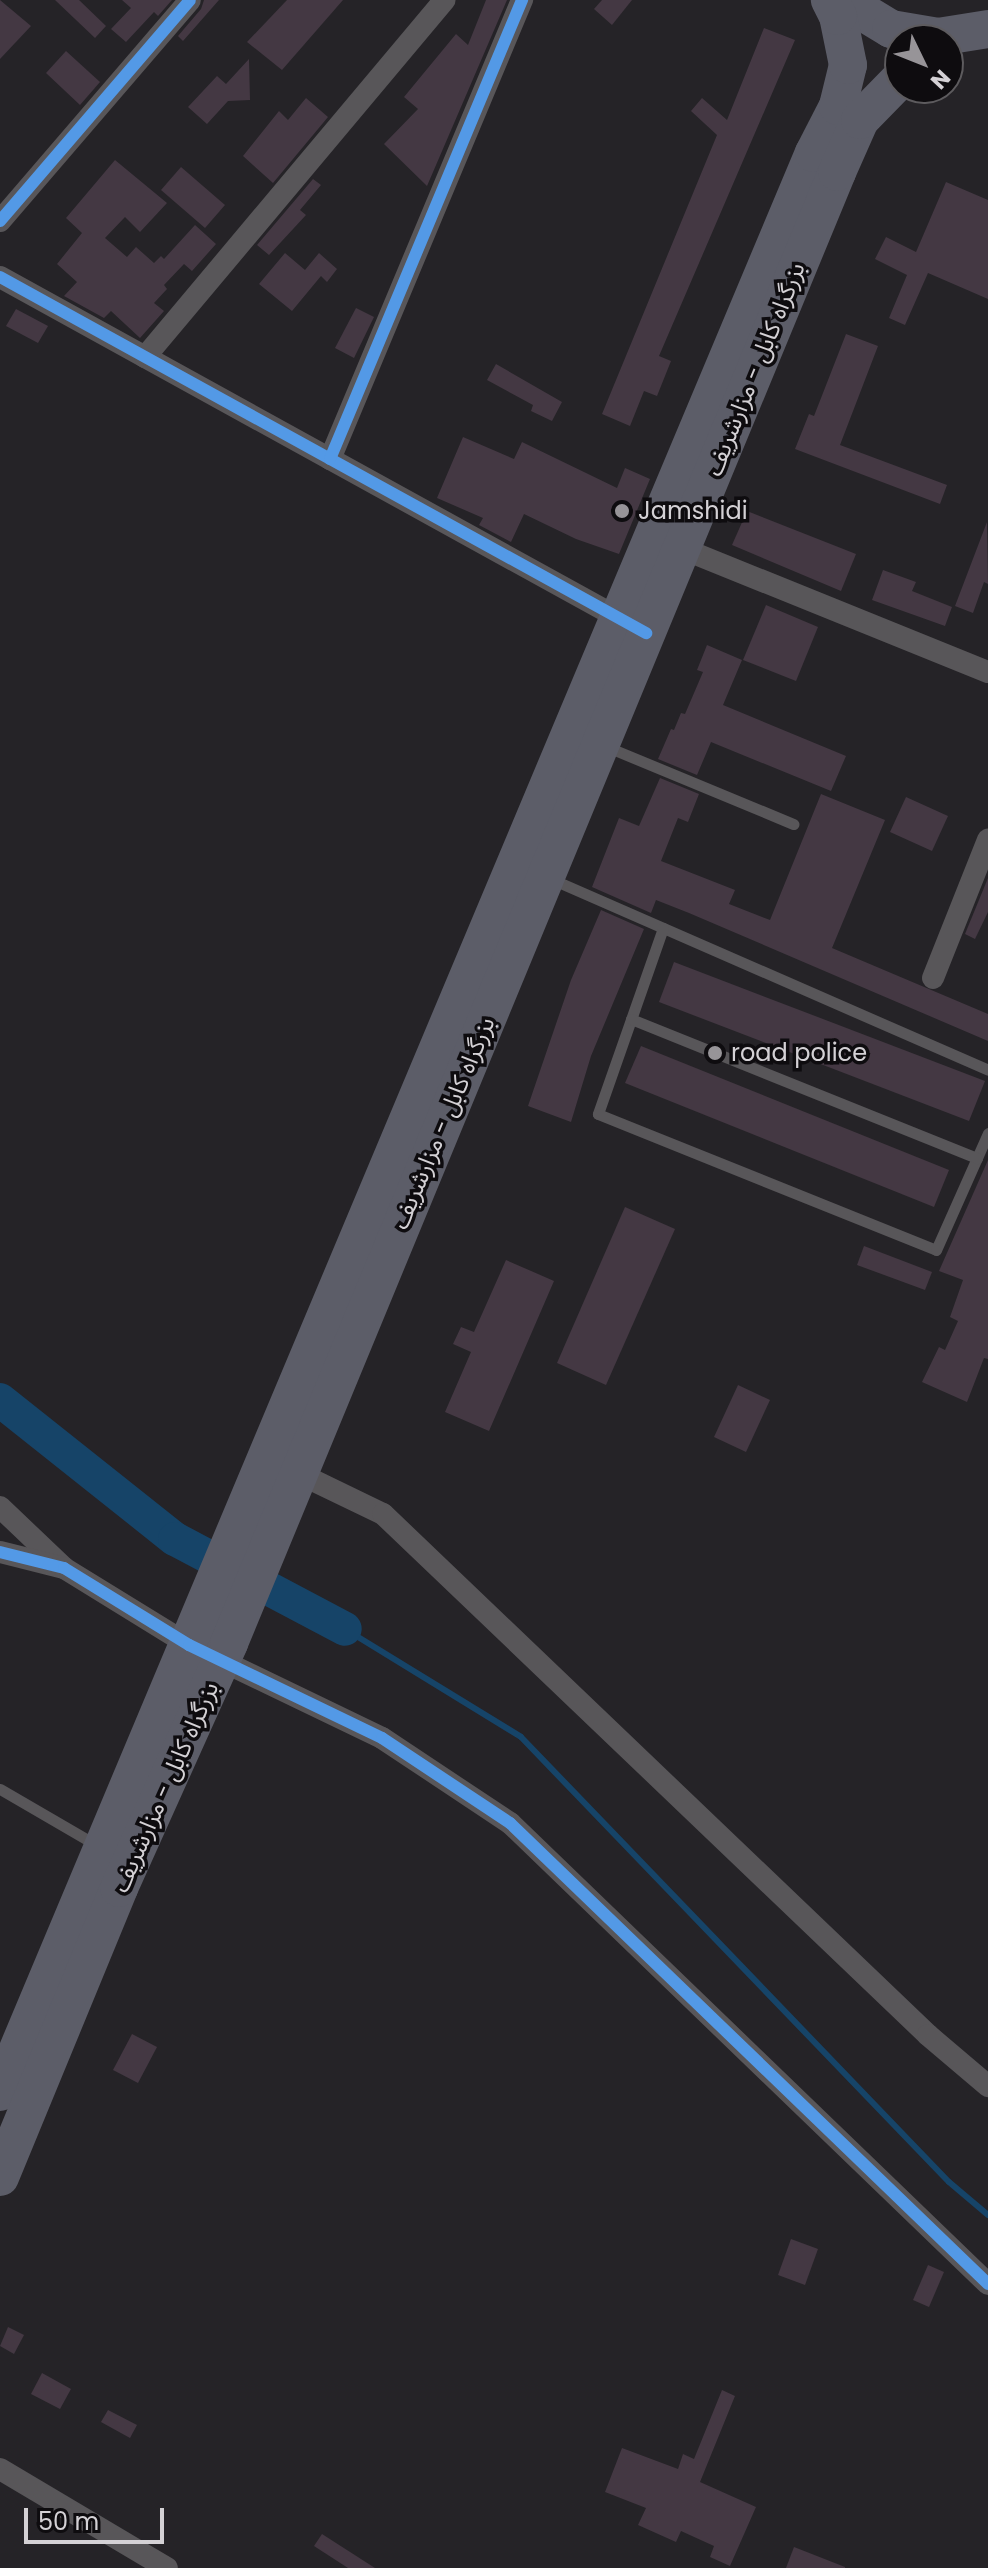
<!DOCTYPE html>
<meta charset="utf-8">
<style>
body{margin:0}
#map{position:relative;width:988px;height:2568px;overflow:hidden;background:#252327;font-family:Poppins,"Noto Sans Arabic",sans-serif}
div>[style]{position:absolute}
.stream>*{height:6px;margin:-3px;padding:0 3px;transform-origin:3px;border-radius:3px;background:#164468}
.river>*{height:34px;margin:-17px;padding:0 17px;transform-origin:17px;border-radius:17px;background:#164468}
.building>*{inset:0;background:#443843}
.service>*{height:11px;margin:-5.5px;padding:0 5.5px;transform-origin:5.5px;border-radius:5.5px;background:#585659}
.minor>*{height:22px;margin:-11px;padding:0 11px;transform-origin:11px;border-radius:11px;background:#585659}
.trunk>*{height:38px;margin:-19px;padding:0 19px;transform-origin:19px;border-radius:19px;background:#5c5d68}
.cycleway>*{height:12px;margin:-6px;padding:0 6px;transform-origin:6px;border-radius:6px;background:#5399e6}
.dots>*{width:22px;height:22px;translate:-50% -50%;box-sizing:border-box;border:4px solid #0e0c0f;border-radius:50%}
span{translate:-50% -50%;white-space:nowrap;text-align:center;line-height:1.15;-webkit-text-stroke:7px #0e0c0f;paint-order:stroke}
.street-label{font-size:24px;color:#d4d1d5}
.poi-label{font-size:24px;color:#d4d1d5}
.left{translate:0 -50%;text-align:left}
.north{position:absolute;left:884px;top:24px;width:80px;height:80px;box-sizing:border-box;background:#0e0c0f;border:2px solid #5d5b5e;border-radius:50%;rotate:133deg;font-size:22px;font-weight:700;line-height:32px;text-align:center;color:#d4d1d5}
.north::after{content:'';display:block;margin:auto;width:28px;height:36px;background:#979498;clip-path:polygon(50% 0,100% 100%,50% 72%,0 100%)}
.scale{position:absolute;left:24px;top:2508px;width:140px;height:36px;box-sizing:border-box;border:4px solid #d4d1d5;border-top:0;padding-left:10px;font-size:24px;line-height:28px;white-space:nowrap;color:#d4d1d5;-webkit-text-stroke:6px #0e0c0f;paint-order:stroke}
</style>
<div id="map">
<div class="stream">
<i style="left:345px;top:1629px;width:206px;rotate:31.5deg"></i>
<i style="left:521px;top:1737px;width:617px;rotate:46.12deg"></i>
<i style="left:949px;top:2182px;width:51px;rotate:40.2deg"></i>
</div>
<div class="river">
<i style="left:0;top:1400px;width:223px;rotate:38.5deg"></i>
<i style="left:175px;top:1539px;width:192px;rotate:27.9deg"></i>
</div>
<div class="building">
<i style="clip-path:polygon(0 0,31px 26px,0 59px)"></i>
<i style="clip-path:polygon(55px 0,79px 0,106px 26px,95px 38px)"></i>
<i style="clip-path:polygon(122px 0,172px 0,158px 16px,154px 12px,126px 42px,111px 29px,131px 8px)"></i>
<i style="clip-path:polygon(204px 0,219px 0,183px 41px,178px 36px,201px 9px)"></i>
<i style="clip-path:polygon(287px 0,343px 0,282px 70px,247px 42px)"></i>
<i style="clip-path:polygon(486px 0,507px 0,427px 186px,384px 144px,418px 109px,404px 97px,437px 57px,456px 34px,468px 45px)"></i>
<i style="clip-path:polygon(602px 0,632px 0,612px 25px,594px 9px)"></i>
<i style="clip-path:polygon(764px 28px,795px 40px,659px 356px,671px 361px,657px 396px,644px 391px,630px 426px,602px 414px,717px 135px,691px 111px,702px 98px,727px 120px)"></i>
<i style="clip-path:polygon(66px 51px,100px 82px,80px 105px,46px 73px)"></i>
<i style="clip-path:polygon(249px 59px,250px 100px,228px 101px,207px 124px,188px 107px,217px 76px,226px 84px)"></i>
<i style="clip-path:polygon(306px 98px,328px 117px,273px 183px,243px 156px,279px 111px,288px 120px)"></i>
<i style="clip-path:polygon(115px 160px,167px 203px,140px 232px,125px 217px,105px 238px,127px 257px,136px 247px,154px 263px,161px 256px,164px 259px,195px 225px,216px 244px,192px 271px,184px 264px,164px 285px,167px 289px,154px 303px,164px 311px,140px 338px,111px 311px,104px 318px,64px 296px,77px 282px,57px 264px,82px 233px,66px 218px)"></i>
<i style="clip-path:polygon(181px 167px,225px 205px,205px 228px,161px 190px)"></i>
<i style="clip-path:polygon(313px 179px,321px 185px,300px 210px,306px 215px,269px 255px,257px 245px)"></i>
<i style="clip-path:polygon(946px 182px,988px 200px,988px 299px,928px 273px,905px 325px,889px 318px,907px 275px,875px 259px,886px 237px,916px 252px)"></i>
<i style="clip-path:polygon(285px 253px,305px 270px,319px 253px,337px 269px,327px 282px,321px 276px,292px 311px,259px 284px)"></i>
<i style="clip-path:polygon(356px 308px,374px 317px,354px 358px,335px 348px)"></i>
<i style="clip-path:polygon(16px 309px,48px 326px,38px 343px,6px 326px)"></i>
<i style="clip-path:polygon(846px 334px,878px 346px,840px 445px,947px 485px,940px 504px,795px 449px,809px 414px,814px 416px)"></i>
<i style="clip-path:polygon(496px 364px,562px 402px,552px 421px,531px 411px,533px 405px,487px 380px)"></i>
<i style="clip-path:polygon(463px 437px,514px 459px,522px 442px,617px 488px,625px 468px,650px 479px,619px 554px,576px 539px,524px 514px,511px 542px,479px 525px,483px 518px,437px 498px)"></i>
<i style="clip-path:polygon(747px 511px,856px 554px,841px 591px,732px 545px)"></i>
<i style="clip-path:polygon(987px 522px,988px 584px,984px 582px,973px 613px,955px 606px)"></i>
<i style="clip-path:polygon(883px 570px,916px 582px,912px 591px,952px 607px,945px 626px,872px 600px)"></i>
<i style="clip-path:polygon(766px 605px,818px 627px,796px 681px,743px 660px)"></i>
<i style="clip-path:polygon(707px 645px,742px 660px,723px 705px,846px 756px,831px 791px,711px 742px,697px 775px,658px 759px,671px 729px,674px 730px,681px 713px,685px 714px,703px 672px,697px 670px)"></i>
<i style="clip-path:polygon(660px 778px,699px 794px,688px 822px,678px 818px,661px 861px,735px 890px,729px 904px,770px 920px,821px 794px,885px 820px,832px 948px,988px 1014px,988px 1041px,689px 913px,656px 900px,651px 913px,592px 887px,619px 818px,639px 826px)"></i>
<i style="clip-path:polygon(906px 797px,948px 816px,932px 851px,890px 832px)"></i>
<i style="clip-path:polygon(988px 878px,988px 912px,975px 939px,965px 934px)"></i>
<i style="clip-path:polygon(601px 910px,644px 929px,591px 1056px,571px 1122px,528px 1106px,571px 980px)"></i>
<i style="clip-path:polygon(674px 962px,985px 1081px,969px 1121px,659px 1002px)"></i>
<i style="clip-path:polygon(641px 1046px,949px 1170px,934px 1207px,625px 1083px)"></i>
<i style="clip-path:polygon(988px 1160px,988px 1359px,984px 1358px,967px 1402px,922px 1382px,939px 1347px,945px 1350px,958px 1321px,950px 1317px,963px 1280px,939px 1271px)"></i>
<i style="clip-path:polygon(625px 1207px,675px 1229px,606px 1385px,557px 1363px)"></i>
<i style="clip-path:polygon(864px 1246px,932px 1272px,925px 1290px,857px 1265px)"></i>
<i style="clip-path:polygon(506px 1260px,554px 1281px,489px 1431px,445px 1412px,471px 1352px,453px 1344px,461px 1327px,474px 1332px)"></i>
<i style="clip-path:polygon(738px 1385px,770px 1400px,746px 1452px,714px 1437px)"></i>
<i style="clip-path:polygon(132px 2034px,157px 2047px,138px 2083px,113px 2070px)"></i>
<i style="clip-path:polygon(791px 2239px,818px 2249px,805px 2285px,778px 2275px)"></i>
<i style="clip-path:polygon(928px 2265px,944px 2272px,929px 2307px,913px 2300px)"></i>
<i style="clip-path:polygon(8px 2327px,24px 2335px,14px 2354px,0 2346px)"></i>
<i style="clip-path:polygon(42px 2373px,71px 2389px,60px 2409px,31px 2394px)"></i>
<i style="clip-path:polygon(722px 2390px,735px 2396px,700px 2482px,756px 2507px,730px 2566px,710px 2557px,714px 2546px,681px 2531px,676px 2542px,638px 2525px,646px 2508px,605px 2492px,622px 2448px,678px 2469px,683px 2454px,694px 2459px)"></i>
<i style="clip-path:polygon(108px 2410px,137px 2425px,130px 2438px,101px 2422px)"></i>
<i style="clip-path:polygon(322px 2534px,375px 2568px,348px 2568px,314px 2546px)"></i>
<i style="clip-path:polygon(794px 2547px,845px 2567px,845px 2568px,786px 2568px)"></i>
</div>
<div class="service">
<i style="left:605px;top:746px;width:204px;rotate:22.5deg"></i>
<i style="left:549px;top:878px;width:479px;rotate:23.6deg"></i>
<i style="left:663px;top:928px;width:197px;rotate:109.3deg"></i>
<i style="left:598px;top:1114px;width:364px;rotate:21.9deg"></i>
<i style="left:936px;top:1250px;width:128px;rotate:-66deg"></i>
<i style="left:631px;top:1019px;width:373px;rotate:21.9deg"></i>
<i style="left:0;top:1789px;width:113px;rotate:30.2deg"></i>
</div>
<div class="minor">
<i style="left:0;top:221px;width:291px;rotate:-49.3deg"></i>
<i style="left:0;top:277px;width:715px;rotate:28.86deg"></i>
<i style="left:145px;top:357px;width:466px;rotate:-50deg"></i>
<i style="left:330px;top:459px;width:498px;rotate:-67.3deg"></i>
<i style="left:681px;top:548px;width:331px;rotate:22deg"></i>
<i style="left:933px;top:978px;width:149px;rotate:-68.3deg"></i>
<i style="left:298px;top:1473px;width:94px;rotate:25.8deg"></i>
<i style="left:383px;top:1514px;width:754px;rotate:43.71deg"></i>
<i style="left:928px;top:2035px;width:79px;rotate:40.4deg"></i>
<i style="left:0;top:1507px;width:87px;rotate:43.6deg"></i>
<i style="left:0;top:1552px;width:66px;rotate:14deg"></i>
<i style="left:64px;top:1568px;width:147px;rotate:31.6deg"></i>
<i style="left:189px;top:1645px;width:214px;rotate:25.7deg"></i>
<i style="left:382px;top:1738px;width:154px;rotate:33.6deg"></i>
<i style="left:510px;top:1823px;width:664px;rotate:43.96deg"></i>
<i style="left:0;top:2469px;width:194px;rotate:30.7deg"></i>
</div>
<div class="trunk">
<i style="left:843px;top:0;width:56px;rotate:31.1deg"></i>
<i style="left:891px;top:29px;width:48px;rotate:9.7deg"></i>
<i style="left:938px;top:37px;width:51px;rotate:-9.1deg"></i>
<i style="left:0;top:2092px;width:2103px;rotate:-67.23deg"></i>
<i style="left:814px;top:153px;width:53px;rotate:-62.9deg"></i>
<i style="left:838px;top:106px;width:42px;rotate:-76.3deg"></i>
<i style="left:848px;top:65px;width:50px;rotate:-101.5deg"></i>
<i style="left:838px;top:16px;width:18px;rotate:-117deg"></i>
<i style="left:0;top:2177px;width:313px;rotate:-67.6deg"></i>
<i style="left:119px;top:1888px;width:269px;rotate:-65.8deg"></i>
<i style="left:229px;top:1643px;width:1592px;rotate:-67.54deg"></i>
<i style="left:837px;top:172px;width:57px;rotate:-66.1deg"></i>
<i style="left:860px;top:120px;width:57px;rotate:-45.7deg"></i>
</div>
<div class="cycleway">
<i style="left:0;top:221px;width:291px;rotate:-49.3deg"></i>
<i style="left:0;top:277px;width:738px;rotate:28.86deg"></i>
<i style="left:330px;top:459px;width:498px;rotate:-67.3deg"></i>
<i style="left:0;top:1552px;width:66px;rotate:14deg"></i>
<i style="left:64px;top:1568px;width:147px;rotate:31.6deg"></i>
<i style="left:189px;top:1645px;width:214px;rotate:25.7deg"></i>
<i style="left:382px;top:1738px;width:154px;rotate:33.6deg"></i>
<i style="left:510px;top:1823px;width:664px;rotate:43.96deg"></i>
</div>
<div class="dots">
<i style="left:622px;top:511px;background:#979498"></i>
<i style="left:715px;top:1053px;background:#979498"></i>
</div>
<div class="street-label">
<span style="left:755px;top:369px;rotate:-68deg">بزرگراه کابل - مزارشریف</span>
<span style="left:443px;top:1123px;rotate:-67deg">بزرگراه کابل - مزارشریف</span>
<span style="left:165px;top:1787px;rotate:-66deg">بزرگراه کابل - مزارشریف</span>
</div>
<div class="poi-label">
<span class="left" style="left:638px;top:511px">Jamshidi</span>
<span class="left" style="left:731px;top:1053px">road police</span>
</div>
<div class="north">N</div>
<div class="scale">50 m</div>
</div>
